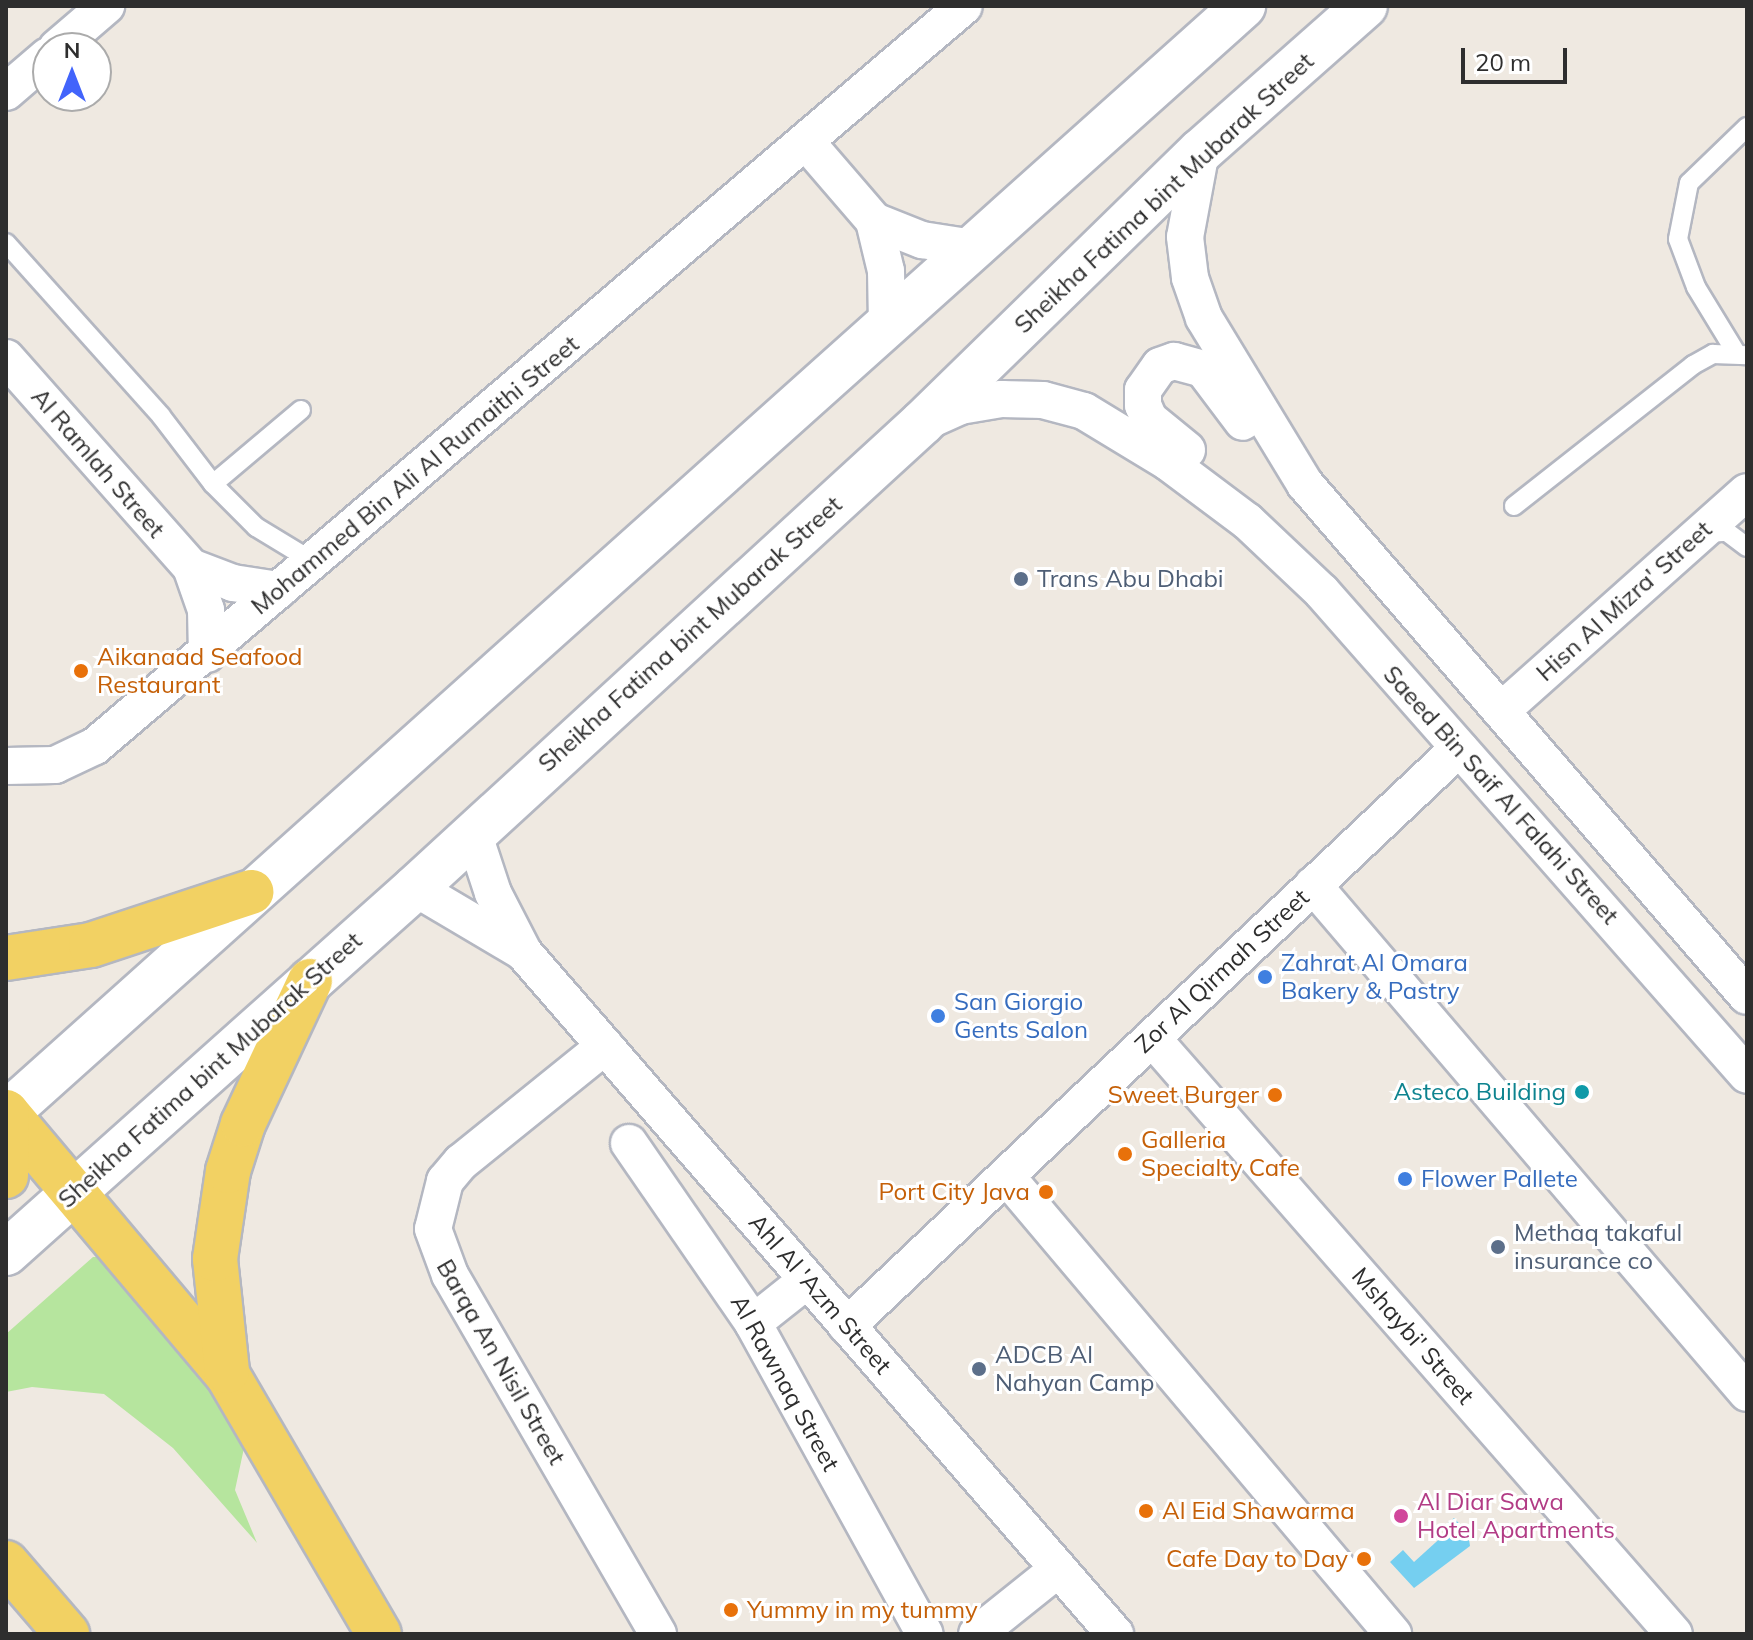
<!DOCTYPE html>
<style>
body{margin:0}
#map{position:relative;width:1753px;height:1640px;overflow:hidden;background:#efe9e1;font-family:Mulish,sans-serif}
div>[style]{position:absolute}
.green>*{inset:0;background:#b6e59e}
.water>*{inset:0;background:#75cff0}
.roads{filter:drop-shadow(2px 0 #b4b7c1) drop-shadow(-2px 0 #b4b7c1) drop-shadow(0 2px #b4b7c1) drop-shadow(0 -2px #b4b7c1)}
.service>*{height:18px;margin:-9px;padding:0 9px;transform-origin:9px;border-radius:9px;background:#fff}
.minor>*{height:36px;margin:-18px;padding:0 18px;transform-origin:18px;border-radius:18px;background:#fff}
.secondary>*{height:44px;margin:-22px;padding:0 22px;transform-origin:22px;border-radius:22px;background:#fff}
.primary>*{height:44px;margin:-22px;padding:0 22px;transform-origin:22px;border-radius:22px;background:#f2d163}
.dots>*{width:22px;height:22px;translate:-50% -50%;box-sizing:border-box;border:4px solid #fff;border-radius:50%}
span{translate:-50% -50%;white-space:nowrap;text-align:center;line-height:1.15;-webkit-text-stroke:6px #fff;paint-order:stroke}
.street-label{font-size:24px;color:#2e2e2e}
.service-label{font-size:24px;color:#4e5e75}
.left{translate:0 -50%;text-align:left}
.food-label{font-size:24px;color:#c56008}
.right{translate:-100% -50%;text-align:right}
.shop-label{font-size:24px;color:#366cbe}
.culture-label{font-size:24px;color:#0d838f}
.hotel-label{font-size:24px;color:#b23c85}
.frame{position:absolute;inset:0;border:8px solid #2e2e2e;pointer-events:none}
.north{position:absolute;left:32px;top:32px;width:80px;height:80px;box-sizing:border-box;background:#fff;border:2px solid #ababab;border-radius:50%;rotate:0deg;font-size:22px;font-weight:700;line-height:32px;text-align:center;color:#2e2e2e}
.north::after{content:'';display:block;margin:auto;width:28px;height:36px;background:#4264fb;clip-path:polygon(50% 0,100% 100%,50% 72%,0 100%)}
.scale{position:absolute;left:1461px;top:48px;width:106px;height:36px;box-sizing:border-box;border:4px solid #2e2e2e;border-top:0;padding-left:10px;font-size:24px;line-height:28px;white-space:nowrap;color:#2e2e2e;-webkit-text-stroke:6px #fff;paint-order:stroke}
</style>
<div id="map">
<div class="green">
<i style="clip-path:polygon(93px 1257px,105px 1257px,214px 1391px,244px 1448px,235px 1490px,257px 1543px,173px 1448px,104px 1394px,32px 1387px,6px 1392px,6px 1334px)"></i>
</div>
<div class="water">
<i style="clip-path:polygon(1454px 1518px,1468px 1533px,1470px 1546px,1414px 1588px,1390px 1562px,1403px 1550px,1414px 1562px,1446px 1533px,1442px 1528px)"></i>
</div>
<div class="roads">
<div class="service">
<i style="left:6px;top:243px;width:232px;rotate:48.1deg"></i>
<i style="left:161px;top:416px;width:86px;rotate:52.6deg"></i>
<i style="left:213px;top:484px;width:61px;rotate:45deg"></i>
<i style="left:256px;top:527px;width:66px;rotate:31.3deg"></i>
<i style="left:1735px;top:351px;width:75px;rotate:-121.4deg"></i>
<i style="left:1696px;top:287px;width:51px;rotate:-110.6deg"></i>
<i style="left:1678px;top:239px;width:57px;rotate:-78.9deg"></i>
<i style="left:1689px;top:183px;width:81px;rotate:-44deg"></i>
<i style="left:213px;top:484px;width:115px;rotate:-40.1deg"></i>
<i style="left:1514px;top:506px;width:228px;rotate:-38.2deg"></i>
<i style="left:1693px;top:365px;width:23px;rotate:-29deg"></i>
<i style="left:1713px;top:354px;width:34px;rotate:2deg"></i>
<i style="left:1705px;top:533px;width:22px;rotate:-3deg"></i>
<i style="left:1727px;top:532px;width:25px;rotate:37deg"></i>
</div>
<div class="minor">
<i style="left:57px;top:48px;width:65px;rotate:-40.6deg"></i>
<i style="left:6px;top:92px;width:55px;rotate:-40.6deg"></i>
<i style="left:807px;top:143px;width:103px;rotate:49.3deg"></i>
<i style="left:874px;top:221px;width:52px;rotate:21.6deg"></i>
<i style="left:922px;top:240px;width:52px;rotate:8.9deg"></i>
<i style="left:1201px;top:151px;width:87px;rotate:100.5deg"></i>
<i style="left:1185px;top:237px;width:41px;rotate:83deg"></i>
<i style="left:1190px;top:278px;width:42px;rotate:70.7deg"></i>
<i style="left:1204px;top:318px;width:194px;rotate:58.7deg"></i>
<i style="left:1305px;top:484px;width:676px;rotate:49.2deg"></i>
<i style="left:874px;top:221px;width:51px;rotate:76.5deg"></i>
<i style="left:886px;top:271px;width:51px;rotate:88.9deg"></i>
<i style="left:6px;top:358px;width:279px;rotate:48.5deg"></i>
<i style="left:191px;top:567px;width:46px;rotate:70.8deg"></i>
<i style="left:206px;top:610px;width:44px;rotate:88.7deg"></i>
<i style="left:927px;top:421px;width:36px;rotate:-24deg"></i>
<i style="left:960px;top:406px;width:42px;rotate:-9.7deg"></i>
<i style="left:1001px;top:399px;width:42px;rotate:1.4deg"></i>
<i style="left:1043px;top:400px;width:42px;rotate:15deg"></i>
<i style="left:1084px;top:411px;width:98px;rotate:31.3deg"></i>
<i style="left:1168px;top:462px;width:99px;rotate:36.8deg"></i>
<i style="left:1247px;top:521px;width:103px;rotate:43.4deg"></i>
<i style="left:1322px;top:592px;width:643px;rotate:48.65deg"></i>
<i style="left:1187px;top:450px;width:49px;rotate:-140.8deg"></i>
<i style="left:1149px;top:419px;width:15px;rotate:-113deg"></i>
<i style="left:1143px;top:405px;width:15px;rotate:-90deg"></i>
<i style="left:1143px;top:390px;width:29px;rotate:-55deg"></i>
<i style="left:1160px;top:366px;width:15px;rotate:-20deg"></i>
<i style="left:1174px;top:361px;width:30px;rotate:15deg"></i>
<i style="left:1203px;top:369px;width:66px;rotate:53deg"></i>
<i style="left:191px;top:567px;width:45px;rotate:20.9deg"></i>
<i style="left:233px;top:583px;width:46px;rotate:8.8deg"></i>
<i style="left:1501px;top:711px;width:329px;rotate:-41.7deg"></i>
<i style="left:6px;top:766px;width:49px;rotate:-1.2deg"></i>
<i style="left:55px;top:765px;width:44px;rotate:-25.4deg"></i>
<i style="left:95px;top:746px;width:1141px;rotate:-40.42deg"></i>
<i style="left:473px;top:832px;width:64px;rotate:71.8deg"></i>
<i style="left:493px;top:893px;width:68px;rotate:62.7deg"></i>
<i style="left:524px;top:953px;width:902px;rotate:49.05deg"></i>
<i style="left:1313px;top:885px;width:668px;rotate:49.49deg"></i>
<i style="left:415px;top:888px;width:122px;rotate:30.6deg"></i>
<i style="left:1152px;top:1038px;width:792px;rotate:48.79deg"></i>
<i style="left:605px;top:1046px;width:185px;rotate:141.1deg"></i>
<i style="left:461px;top:1162px;width:25px;rotate:130deg"></i>
<i style="left:445px;top:1181px;width:49px;rotate:104deg"></i>
<i style="left:433px;top:1229px;width:49px;rotate:69.7deg"></i>
<i style="left:450px;top:1275px;width:415px;rotate:59.9deg"></i>
<i style="left:629px;top:1143px;width:219px;rotate:55.4deg"></i>
<i style="left:753px;top:1323px;width:355px;rotate:61.1deg"></i>
<i style="left:1006px;top:1176px;width:600px;rotate:49.8deg"></i>
<i style="left:753px;top:1323px;width:69px;rotate:-38.5deg"></i>
<i style="left:847px;top:1326px;width:842px;rotate:-43.36deg"></i>
<i style="left:977px;top:1634px;width:104px;rotate:-38.7deg"></i>
</div>
<div class="secondary">
<i style="left:6px;top:1114px;width:1661px;rotate:-41.85deg"></i>
<i style="left:6px;top:1253px;width:548px;rotate:-41.75deg"></i>
<i style="left:415px;top:888px;width:688px;rotate:-42.53deg"></i>
<i style="left:922px;top:423px;width:390px;rotate:-44.3deg"></i>
<i style="left:1201px;top:151px;width:219px;rotate:-41.5deg"></i>
</div>
<div class="primary">
<i style="left:6px;top:958px;width:86px;rotate:-8.7deg"></i>
<i style="left:91px;top:945px;width:169px;rotate:-18.3deg"></i>
<i style="left:6px;top:1112px;width:343px;rotate:49.9deg"></i>
<i style="left:227px;top:1374px;width:301px;rotate:59.7deg"></i>
<i style="left:6px;top:1176px;width:63px;rotate:-89.1deg"></i>
<i style="left:227px;top:1371px;width:113px;rotate:-96.1deg"></i>
<i style="left:215px;top:1259px;width:89px;rotate:-81.6deg"></i>
<i style="left:228px;top:1171px;width:49px;rotate:-72.3deg"></i>
<i style="left:243px;top:1124px;width:158px;rotate:-64.9deg"></i>
<i style="left:6px;top:1563px;width:94px;rotate:49.3deg"></i>
</div>
</div>
<div class="dots">
<i style="left:1021px;top:579px;background:#5c6f8a"></i>
<i style="left:81px;top:671px;background:#e8710a"></i>
<i style="left:1265px;top:977px;background:#3f7fe0"></i>
<i style="left:938px;top:1016px;background:#3f7fe0"></i>
<i style="left:1582px;top:1092px;background:#0f9aa8"></i>
<i style="left:1275px;top:1095px;background:#e8710a"></i>
<i style="left:1125px;top:1154px;background:#e8710a"></i>
<i style="left:1405px;top:1179px;background:#3f7fe0"></i>
<i style="left:1046px;top:1192px;background:#e8710a"></i>
<i style="left:1498px;top:1247px;background:#5c6f8a"></i>
<i style="left:979px;top:1369px;background:#5c6f8a"></i>
<i style="left:1146px;top:1511px;background:#e8710a"></i>
<i style="left:1401px;top:1516px;background:#d1479c"></i>
<i style="left:1364px;top:1559px;background:#e8710a"></i>
<i style="left:731px;top:1610px;background:#e8710a"></i>
</div>
<div class="street-label">
<span style="left:1164px;top:193px;rotate:-43deg">Sheikha Fatima bint Mubarak Street</span>
<span style="left:98px;top:463px;rotate:49deg">Al Ramlah Street</span>
<span style="left:415px;top:475px;rotate:-40deg">Mohammed Bin Ali Al Rumaithi Street</span>
<span style="left:1624px;top:601px;rotate:-42deg">Hisn Al Mizra' Street</span>
<span style="left:690px;top:634px;rotate:-42deg">Sheikha Fatima bint Mubarak Street</span>
<span style="left:1501px;top:795px;rotate:48deg">Saeed Bin Saif Al Falahi Street</span>
<span style="left:1222px;top:971px;rotate:-43deg">Zor Al Qirmah Street</span>
<span style="left:210px;top:1070px;rotate:-42deg">Sheikha Fatima bint Mubarak Street</span>
<span style="left:820px;top:1294px;rotate:49deg">Ahl Al 'Azm Street</span>
<span style="left:1413px;top:1336px;rotate:49deg">Mshaybi' Street</span>
<span style="left:501px;top:1362px;rotate:60deg">Barqa An Nisil Street</span>
<span style="left:785px;top:1383px;rotate:61deg">Al Rawnaq Street</span>
</div>
<div class="service-label">
<span class="left" style="left:1037px;top:579px">Trans Abu Dhabi</span>
<span class="left" style="left:1514px;top:1247px">Methaq takaful<br>insurance co</span>
<span class="left" style="left:995px;top:1369px">ADCB Al<br>Nahyan Camp</span>
</div>
<div class="food-label">
<span class="left" style="left:97px;top:671px">Aikanaad Seafood<br>Restaurant</span>
<span class="right" style="left:1259px;top:1095px">Sweet Burger</span>
<span class="left" style="left:1141px;top:1154px">Galleria<br>Specialty Cafe</span>
<span class="right" style="left:1030px;top:1192px">Port City Java</span>
<span class="left" style="left:1162px;top:1511px">Al Eid Shawarma</span>
<span class="right" style="left:1348px;top:1559px">Cafe Day to Day</span>
<span class="left" style="left:747px;top:1610px">Yummy in my tummy</span>
</div>
<div class="shop-label">
<span class="left" style="left:1281px;top:977px">Zahrat Al Omara<br>Bakery &amp; Pastry</span>
<span class="left" style="left:954px;top:1016px">San Giorgio<br>Gents Salon</span>
<span class="left" style="left:1421px;top:1179px">Flower Pallete</span>
</div>
<div class="culture-label">
<span class="right" style="left:1566px;top:1092px">Asteco Building</span>
</div>
<div class="hotel-label">
<span class="left" style="left:1417px;top:1516px">Al Diar Sawa<br>Hotel Apartments</span>
</div>
<div class="frame"></div>
<div class="north">N</div>
<div class="scale">20 m</div>
</div>
